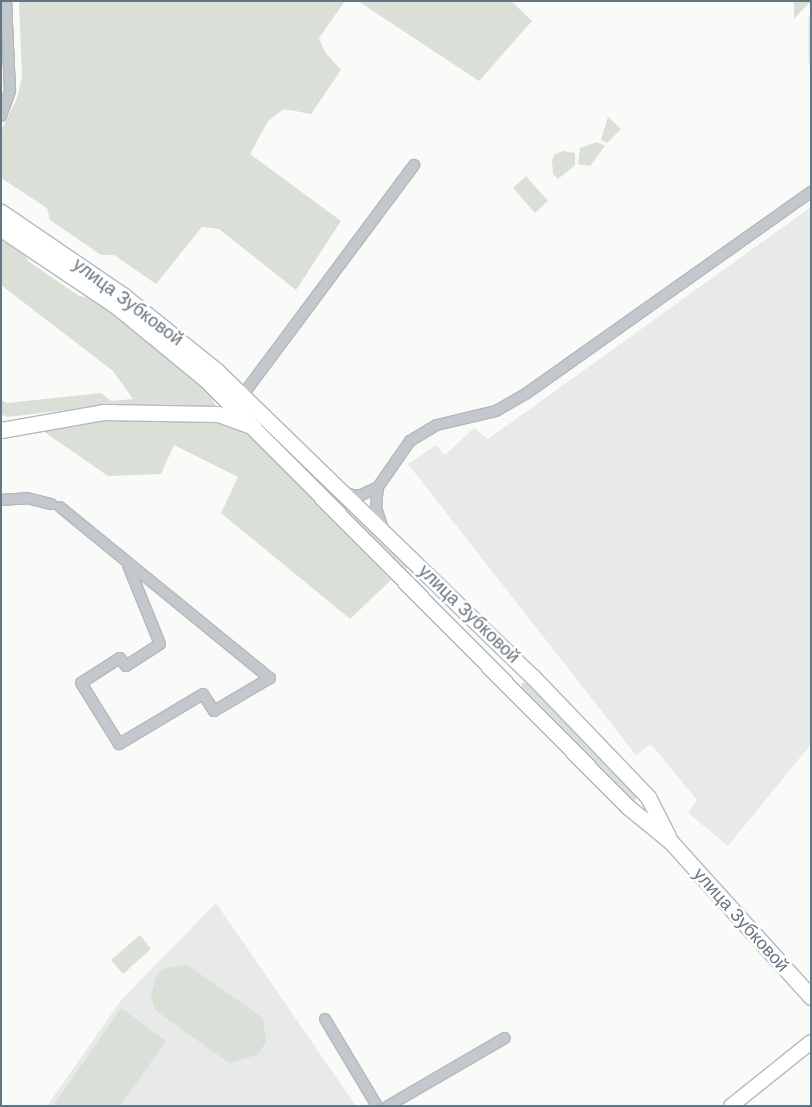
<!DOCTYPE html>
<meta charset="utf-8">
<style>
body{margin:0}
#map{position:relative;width:812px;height:1107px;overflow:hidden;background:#fafaf8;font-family:Helvetica,sans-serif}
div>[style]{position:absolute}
.built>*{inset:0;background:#e8e9e9}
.green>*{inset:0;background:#dadfd7}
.roads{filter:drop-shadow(1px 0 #b3babf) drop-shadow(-1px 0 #b3babf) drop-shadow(0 1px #b3babf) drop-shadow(0 -1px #b3babf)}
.street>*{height:10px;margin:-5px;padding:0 5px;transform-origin:5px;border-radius:5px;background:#c3c8cc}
.secondary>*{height:14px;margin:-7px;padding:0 7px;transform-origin:7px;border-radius:7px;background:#fff}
.primary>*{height:15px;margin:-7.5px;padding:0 7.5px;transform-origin:7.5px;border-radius:7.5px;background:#fff}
span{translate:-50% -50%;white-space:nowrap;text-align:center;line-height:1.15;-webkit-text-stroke:5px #fff;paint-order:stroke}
.street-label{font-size:18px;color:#657683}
.frame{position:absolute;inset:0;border:2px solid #657683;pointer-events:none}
</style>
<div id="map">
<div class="built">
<i style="clip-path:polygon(811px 14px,811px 81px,808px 56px,808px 17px)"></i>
<i style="clip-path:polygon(811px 207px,811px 744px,728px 846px,688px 813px,697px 800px,651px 744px,636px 755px,408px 464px,436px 445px,445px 455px,474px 428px,488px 439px)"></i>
<i style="clip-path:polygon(216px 903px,356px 1106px,47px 1106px,122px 999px)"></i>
</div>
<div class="green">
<i style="clip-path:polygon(19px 1px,345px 1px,319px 38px,325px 52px,341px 70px,311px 114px,284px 109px,268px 121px,250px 154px,341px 221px,296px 290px,219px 229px,202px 227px,156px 284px,114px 255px,101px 255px,50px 220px,47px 208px,1px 178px,1px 131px,17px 98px,22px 77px)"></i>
<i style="clip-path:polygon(358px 1px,511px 1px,532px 21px,479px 81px)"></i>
<i style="clip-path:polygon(794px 1px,811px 1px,794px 19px)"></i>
<i style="clip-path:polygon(608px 117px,621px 129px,607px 143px,601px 140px)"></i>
<i style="clip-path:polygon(597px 142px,605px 146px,590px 166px,578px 164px,580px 148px)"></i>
<i style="clip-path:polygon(563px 151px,575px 153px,575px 165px,558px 179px,553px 174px,552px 160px,555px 154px)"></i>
<i style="clip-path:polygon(526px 176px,548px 201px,535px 213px,513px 188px)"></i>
<i style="clip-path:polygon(1px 240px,25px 253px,28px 261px,79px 296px,93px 299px,178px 364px,207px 388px,217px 408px,103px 406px,7px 417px,1px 414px,1px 400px,7px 403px,101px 393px,111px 401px,133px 399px,113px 371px,1px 285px)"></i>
<i style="clip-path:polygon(104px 420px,216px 422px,251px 433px,391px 580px,350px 619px,221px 513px,238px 477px,174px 445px,161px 474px,108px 476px,40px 429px)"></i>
<i style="clip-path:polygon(263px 422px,409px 566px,406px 569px,257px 423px)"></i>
<i style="clip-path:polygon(530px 682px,638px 796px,634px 801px,627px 798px,521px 691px,522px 683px)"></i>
<i style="clip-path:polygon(140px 935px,151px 949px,123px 974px,111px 960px)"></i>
<i style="clip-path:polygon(187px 965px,263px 1018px,266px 1042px,257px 1055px,229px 1063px,155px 1010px,151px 996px,157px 974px,165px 968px)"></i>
<i style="clip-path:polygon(121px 1008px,166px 1041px,120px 1106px,53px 1106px)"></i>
</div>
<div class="roads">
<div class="street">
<i style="left:1px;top:116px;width:27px;rotate:-70deg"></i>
<i style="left:10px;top:91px;width:90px;rotate:-92.5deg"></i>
<i style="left:242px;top:396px;width:288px;rotate:-53.3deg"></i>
<i style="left:347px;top:494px;width:12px;rotate:9deg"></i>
<i style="left:359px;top:496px;width:21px;rotate:-25deg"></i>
<i style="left:1px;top:500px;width:26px;rotate:-4deg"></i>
<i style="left:27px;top:498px;width:25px;rotate:14deg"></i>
<i style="left:60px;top:507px;width:271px;rotate:39.2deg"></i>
<i style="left:270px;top:678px;width:65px;rotate:149.5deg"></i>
<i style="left:214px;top:711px;width:20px;rotate:-123deg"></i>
<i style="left:203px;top:694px;width:98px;rotate:149.2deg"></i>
<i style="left:119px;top:744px;width:72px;rotate:-121.9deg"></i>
<i style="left:81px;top:683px;width:46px;rotate:-32.7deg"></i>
<i style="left:120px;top:658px;width:10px;rotate:53deg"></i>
<i style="left:126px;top:666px;width:40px;rotate:-32.9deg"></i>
<i style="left:160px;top:644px;width:85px;rotate:-112.1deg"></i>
<i style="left:383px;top:529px;width:22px;rotate:-108deg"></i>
<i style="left:376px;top:508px;width:21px;rotate:-85deg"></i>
<i style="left:378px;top:487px;width:56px;rotate:-55.2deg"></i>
<i style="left:410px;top:441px;width:31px;rotate:-31deg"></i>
<i style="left:437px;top:425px;width:61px;rotate:-13.3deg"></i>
<i style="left:496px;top:411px;width:36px;rotate:-30deg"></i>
<i style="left:527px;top:393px;width:348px;rotate:-35.3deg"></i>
<i style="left:325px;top:1019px;width:101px;rotate:59.1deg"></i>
<i style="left:388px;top:1106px;width:135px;rotate:-30.2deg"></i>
</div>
<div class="secondary">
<i style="left:731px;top:1106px;width:102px;rotate:-38.7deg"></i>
</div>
<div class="primary">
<i style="left:1px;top:212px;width:149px;rotate:34.3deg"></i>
<i style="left:124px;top:296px;width:119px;rotate:38.9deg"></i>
<i style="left:217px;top:371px;width:438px;rotate:44.1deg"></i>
<i style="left:532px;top:676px;width:168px;rotate:46.2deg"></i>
<i style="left:648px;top:797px;width:44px;rotate:62.9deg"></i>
<i style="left:1px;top:229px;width:138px;rotate:33.8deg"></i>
<i style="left:116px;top:306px;width:115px;rotate:39.4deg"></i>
<i style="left:205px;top:379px;width:602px;rotate:45.34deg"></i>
<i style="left:628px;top:807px;width:55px;rotate:39.1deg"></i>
<i style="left:671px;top:842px;width:209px;rotate:47.9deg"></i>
<i style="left:1px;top:430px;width:105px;rotate:-9.9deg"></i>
<i style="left:104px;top:412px;width:114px;rotate:1deg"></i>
<i style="left:218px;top:414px;width:33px;rotate:20deg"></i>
</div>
</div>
<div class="street-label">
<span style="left:128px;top:302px;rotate:37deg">улица Зубковой</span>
<span style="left:469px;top:614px;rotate:44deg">улица Зубковой</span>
<span style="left:741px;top:920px;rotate:48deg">улица Зубковой</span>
</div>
<div class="frame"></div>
</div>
